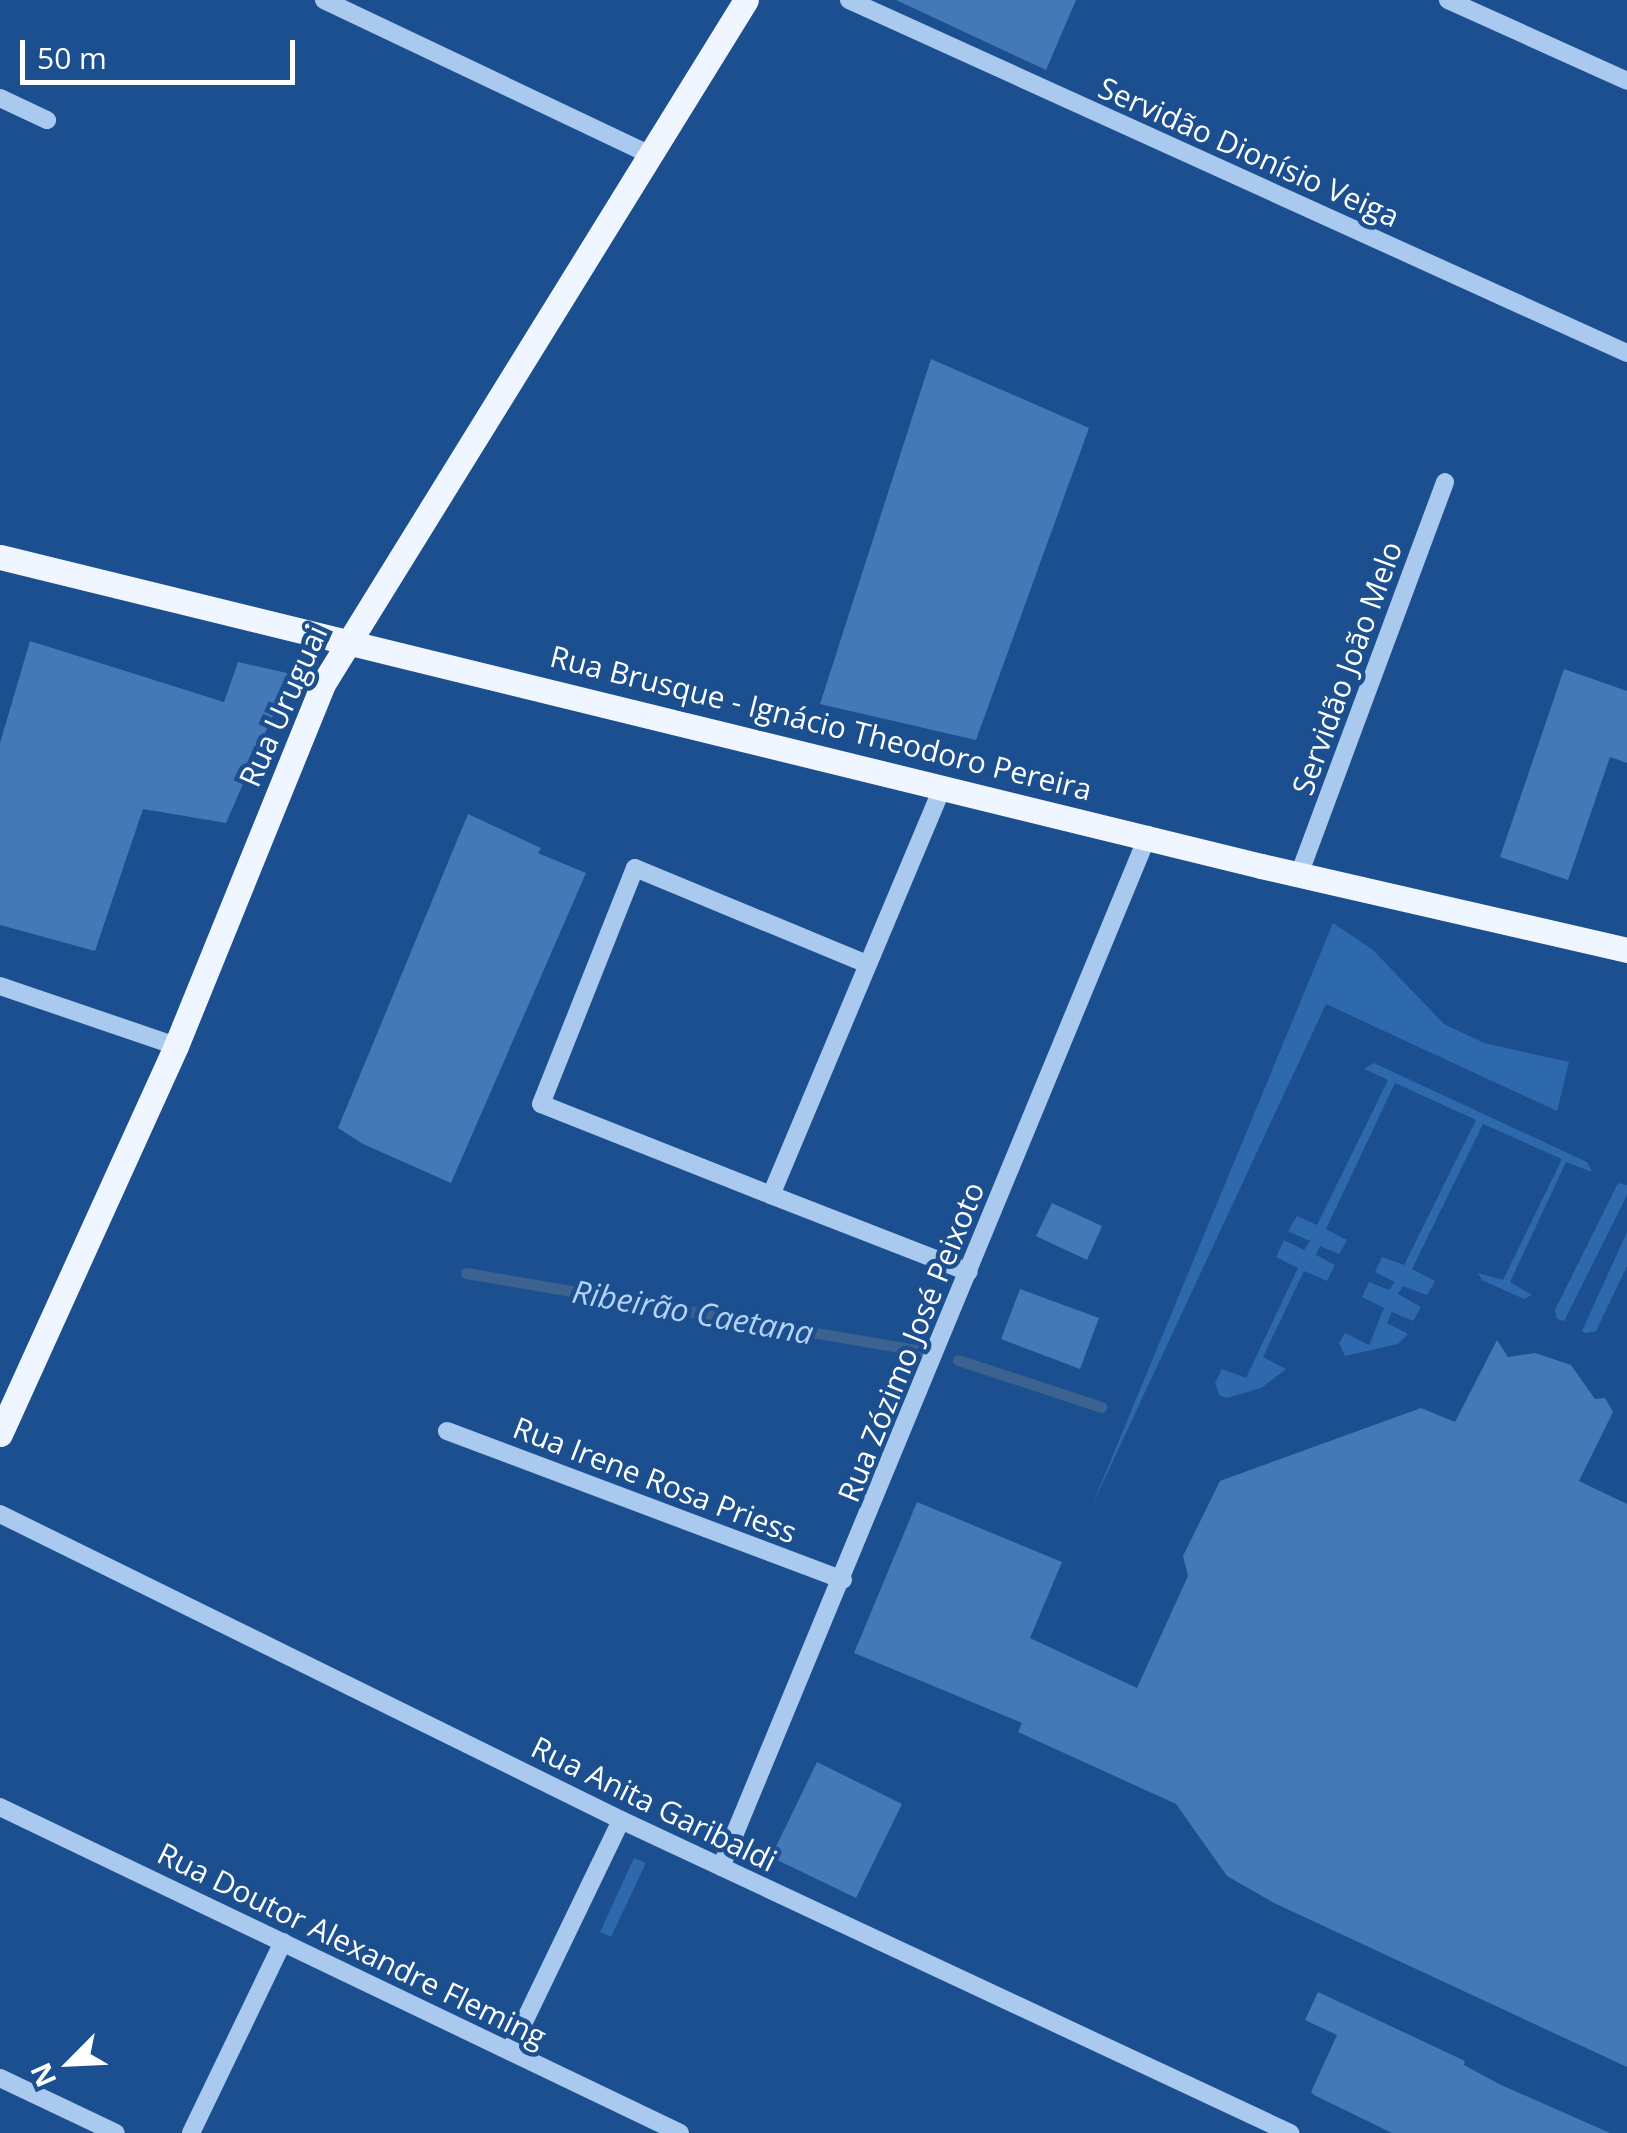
<!DOCTYPE html>
<meta charset="utf-8">
<style>
body{margin:0}
#map{position:relative;width:1627px;height:2133px;overflow:hidden;background:#1b4f8f;font-family:"Open Sans",sans-serif}
div>[style]{position:absolute}
.green>*{inset:0;background:#2e69ad}
.stream>*{height:11px;margin:-5.5px;padding:0 5.5px;transform-origin:5.5px;border-radius:5.5px;background:#3c6290}
.building>*{inset:0;background:#4478b7}
.minor>*{height:18px;margin:-9px;padding:0 9px;transform-origin:9px;border-radius:9px;background:#a9c9ee}
.major>*{height:25px;margin:-12.5px;padding:0 12.5px;transform-origin:12.5px;border-radius:12.5px;background:#f0f6ff}
span{translate:-50% -50%;white-space:nowrap;text-align:center;line-height:1.15;-webkit-text-stroke:9px #1b4f8f;paint-order:stroke}
.street-label{font-size:30px;color:#fff}
.water-label{font-size:32px;color:#b5d3f5;font-style:italic}
.north{position:absolute;left:20px;top:2013px;width:100px;height:100px;-webkit-text-stroke:8px #1b4f8f;paint-order:stroke;rotate:246deg;font-size:28px;font-weight:700;line-height:40px;text-align:center;color:#fff}
.north::after{content:'';display:block;margin:auto;width:35px;height:45px;background:#fff;clip-path:polygon(50% 0,100% 100%,50% 72%,0 100%)}
.scale{position:absolute;left:20px;top:40px;width:275px;height:45px;box-sizing:border-box;border:5px solid #fff;border-top:0;padding-left:12px;font-size:30px;line-height:35px;white-space:nowrap;color:#fff;-webkit-text-stroke:8px #1b4f8f;paint-order:stroke}
</style>
<div id="map">
<div class="green">
<i style="clip-path:polygon(1333px 923px,1372px 949px,1444px 1024px,1484px 1043px,1569px 1062px,1557px 1111px,1326px 1004px,1091px 1508px)"></i>
<i style="clip-path:polygon(1374px 1063px,1587px 1162px,1592px 1172px,1566px 1162px,1510px 1282px,1532px 1295px,1524px 1299px,1482px 1280px,1478px 1273px,1503px 1280px,1562px 1159px,1483px 1124px,1412px 1269px,1435px 1281px,1427px 1295px,1403px 1286px,1398px 1294px,1421px 1307px,1413px 1321px,1392px 1312px,1387px 1323px,1408px 1334px,1398px 1344px,1345px 1356px,1339px 1343px,1345px 1333px,1369px 1345px,1384px 1308px,1362px 1297px,1369px 1282px,1389px 1290px,1395px 1282px,1375px 1272px,1382px 1257px,1404px 1265px,1476px 1120px,1395px 1083px,1326px 1229px,1347px 1240px,1339px 1254px,1320px 1246px,1316px 1255px,1335px 1265px,1327px 1281px,1304px 1271px,1263px 1357px,1286px 1369px,1261px 1388px,1227px 1398px,1220px 1396px,1215px 1383px,1222px 1369px,1246px 1378px,1298px 1268px,1276px 1257px,1284px 1240px,1304px 1250px,1310px 1241px,1288px 1231px,1297px 1216px,1317px 1225px,1388px 1080px,1364px 1069px)"></i>
<i style="clip-path:polygon(1618px 1183px,1627px 1185px,1627px 1195px,1564px 1321px,1557px 1319px,1555px 1310px)"></i>
<i style="clip-path:polygon(1627px 1232px,1627px 1266px,1596px 1331px,1586px 1333px,1582px 1331px)"></i>
<i style="clip-path:polygon(634px 1858px,646px 1863px,611px 1937px,600px 1932px)"></i>
</div>
<div class="stream">
<i style="left:466px;top:1273px;width:462px;rotate:9.7deg"></i>
<i style="left:958px;top:1360px;width:151px;rotate:18.1deg"></i>
</div>
<div class="building">
<i style="clip-path:polygon(896px 0,1076px 0,1046px 70px)"></i>
<i style="clip-path:polygon(931px 359px,1089px 428px,976px 740px,820px 704px)"></i>
<i style="clip-path:polygon(30px 641px,224px 702px,238px 662px,291px 674px,226px 823px,143px 809px,95px 951px,0 925px,0 743px)"></i>
<i style="clip-path:polygon(1564px 669px,1627px 691px,1627px 763px,1610px 757px,1568px 880px,1500px 857px)"></i>
<i style="clip-path:polygon(468px 814px,541px 848px,538px 853px,586px 873px,451px 1183px,363px 1144px,338px 1128px)"></i>
<i style="clip-path:polygon(1052px 1203px,1102px 1226px,1087px 1260px,1036px 1236px)"></i>
<i style="clip-path:polygon(1020px 1289px,1099px 1318px,1080px 1369px,1001px 1339px)"></i>
<i style="clip-path:polygon(1497px 1340px,1508px 1357px,1535px 1353px,1571px 1365px,1595px 1399px,1605px 1398px,1613px 1412px,1579px 1481px,1627px 1504px,1627px 2067px,1274px 1903px,1227px 1876px,1176px 1804px,1018px 1732px,1022px 1723px,854px 1653px,917px 1502px,1062px 1562px,1030px 1638px,1137px 1688px,1188px 1576px,1183px 1556px,1220px 1481px,1421px 1408px,1455px 1422px)"></i>
<i style="clip-path:polygon(817px 1762px,902px 1804px,856px 1898px,771px 1857px)"></i>
<i style="clip-path:polygon(1318px 1992px,1465px 2061px,1464px 2065px,1499px 2084px,1610px 2133px,1392px 2133px,1314px 2095px,1311px 2092px,1337px 2035px,1305px 2020px)"></i>
</div>
<div class="minor">
<i style="left:324px;top:0;width:360px;rotate:25.4deg"></i>
<i style="left:849px;top:0;width:854px;rotate:24.41deg"></i>
<i style="left:1448px;top:0;width:196px;rotate:24.3deg"></i>
<i style="left:0;top:98px;width:52px;rotate:25.1deg"></i>
<i style="left:943px;top:786px;width:444px;rotate:112.8deg"></i>
<i style="left:771px;top:1195px;width:212px;rotate:21.3deg"></i>
<i style="left:1300px;top:872px;width:416px;rotate:-69.6deg"></i>
<i style="left:0;top:986px;width:186px;rotate:18.8deg"></i>
<i style="left:771px;top:1195px;width:247px;rotate:-158.4deg"></i>
<i style="left:541px;top:1104px;width:254px;rotate:-68.3deg"></i>
<i style="left:635px;top:868px;width:251px;rotate:22.5deg"></i>
<i style="left:447px;top:1431px;width:423px;rotate:20.6deg"></i>
<i style="left:0;top:1514px;width:692px;rotate:26.23deg"></i>
<i style="left:621px;top:1820px;width:739px;rotate:25.07deg"></i>
<i style="left:0;top:1807px;width:754px;rotate:25.61deg"></i>
<i style="left:721px;top:1867px;width:1117px;rotate:-67.52deg"></i>
<i style="left:510px;top:2051px;width:256px;rotate:-64.3deg"></i>
<i style="left:0;top:2078px;width:128px;rotate:25.4deg"></i>
<i style="left:191px;top:2133px;width:212px;rotate:-64.3deg"></i>
</div>
<div class="major">
<i style="left:0;top:557px;width:1298px;rotate:13.77deg"></i>
<i style="left:1261px;top:866px;width:376px;rotate:12.9deg"></i>
<i style="left:0;top:1434px;width:426px;rotate:-65.6deg"></i>
<i style="left:176px;top:1046px;width:391px;rotate:-67.9deg"></i>
<i style="left:323px;top:684px;width:804px;rotate:-58.27deg"></i>
</div>
<div class="street-label">
<span style="left:1249px;top:152px;rotate:24deg">Servidão Dionísio Veiga</span>
<span style="left:1347px;top:668px;rotate:-70deg">Servidão João Melo</span>
<span style="left:283px;top:706px;rotate:-66deg">Rua Uruguai</span>
<span style="left:821px;top:723px;rotate:14deg">Rua Brusque - Ignácio Theodoro Pereira</span>
<span style="left:911px;top:1342px;rotate:-68deg">Rua Zózimo José Peixoto</span>
<span style="left:655px;top:1480px;rotate:21deg">Rua Irene Rosa Priess</span>
<span style="left:654px;top:1804px;rotate:26deg">Rua Anita Garibaldi</span>
<span style="left:352px;top:1945px;rotate:26deg">Rua Doutor Alexandre Fleming</span>
</div>
<div class="water-label">
<span style="left:693px;top:1312px;rotate:10deg">Ribeirão Caetana</span>
</div>
<div class="north">N</div>
<div class="scale">50 m</div>
</div>
